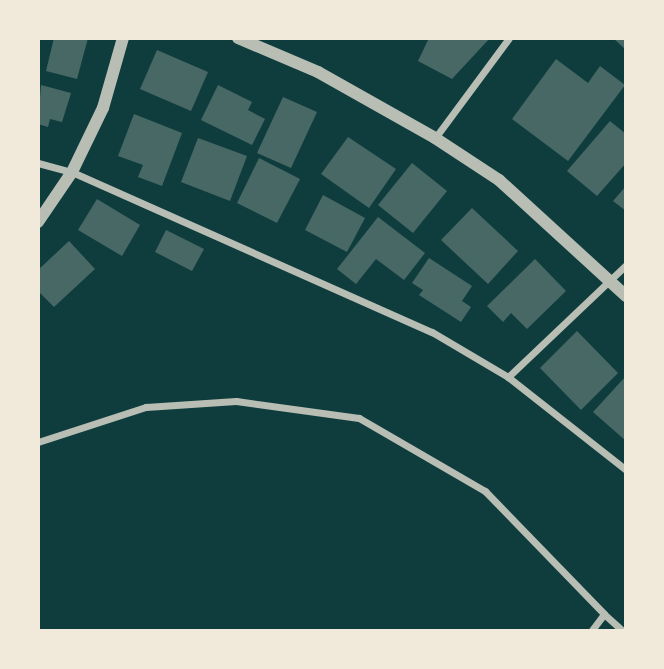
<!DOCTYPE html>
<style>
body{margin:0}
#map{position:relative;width:664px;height:669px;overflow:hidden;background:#0f3d3e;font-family:Mulish,sans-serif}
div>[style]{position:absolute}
.building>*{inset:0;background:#486865}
.minor>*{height:7px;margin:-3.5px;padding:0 3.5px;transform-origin:3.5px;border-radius:3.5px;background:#b8beb3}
.tertiary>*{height:12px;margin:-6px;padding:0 6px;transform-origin:6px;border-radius:6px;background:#b8beb3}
span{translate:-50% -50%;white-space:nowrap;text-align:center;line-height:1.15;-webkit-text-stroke:7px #f1e9da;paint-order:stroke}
.frame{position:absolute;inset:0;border:40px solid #f1e9da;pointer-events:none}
</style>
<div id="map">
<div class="building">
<i style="clip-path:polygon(54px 38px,88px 38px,77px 79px,46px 71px)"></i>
<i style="clip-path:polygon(429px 38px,490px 38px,452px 79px,418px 61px)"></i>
<i style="clip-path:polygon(613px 38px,626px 38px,626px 50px)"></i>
<i style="clip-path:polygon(157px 50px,208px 72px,191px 111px,140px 89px)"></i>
<i style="clip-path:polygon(556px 59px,588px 83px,600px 66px,625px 85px,568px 161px,512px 119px)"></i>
<i style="clip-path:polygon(41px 85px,71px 93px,62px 122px,50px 119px,48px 127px,38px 124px)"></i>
<i style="clip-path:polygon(218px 85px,252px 102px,248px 110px,265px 119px,252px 145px,201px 120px)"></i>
<i style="clip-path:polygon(283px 97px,317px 112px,291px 168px,257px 153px)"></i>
<i style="clip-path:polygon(134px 114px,182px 133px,162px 186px,138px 177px,143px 165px,118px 156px)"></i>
<i style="clip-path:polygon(610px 121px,626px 134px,626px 163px,597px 196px,567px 171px)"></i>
<i style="clip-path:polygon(348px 137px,396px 169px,369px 208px,321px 174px)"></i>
<i style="clip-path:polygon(198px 138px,247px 156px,230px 201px,181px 182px)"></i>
<i style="clip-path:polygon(259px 158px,300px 179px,277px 223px,237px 203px)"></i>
<i style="clip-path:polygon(412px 163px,447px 191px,413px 233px,378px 205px)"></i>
<i style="clip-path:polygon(626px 186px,626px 211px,613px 201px)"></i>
<i style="clip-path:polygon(323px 195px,365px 218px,347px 252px,305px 230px)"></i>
<i style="clip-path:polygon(97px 199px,140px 225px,122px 256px,78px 230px)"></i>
<i style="clip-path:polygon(472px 208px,518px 251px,488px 284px,441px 240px)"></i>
<i style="clip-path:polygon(378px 217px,425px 253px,404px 280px,376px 259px,356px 284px,337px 269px)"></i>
<i style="clip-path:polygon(166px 230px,204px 249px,192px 271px,155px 252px)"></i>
<i style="clip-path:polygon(69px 241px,95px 269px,54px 307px,38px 291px,38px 270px)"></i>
<i style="clip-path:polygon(429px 258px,472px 286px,462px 301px,471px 307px,461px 322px,419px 295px,423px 290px,412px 283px)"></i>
<i style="clip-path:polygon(535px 259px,566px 291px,527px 329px,511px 313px,503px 322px,487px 306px)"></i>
<i style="clip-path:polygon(577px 331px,618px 373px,581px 410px,540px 368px)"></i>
<i style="clip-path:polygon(626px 376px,626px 441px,593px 412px)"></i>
</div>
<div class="minor">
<i style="left:435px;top:138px;width:124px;rotate:-53.5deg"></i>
<i style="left:38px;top:163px;width:35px;rotate:15deg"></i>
<i style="left:72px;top:172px;width:394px;rotate:24deg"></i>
<i style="left:432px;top:332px;width:88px;rotate:30.6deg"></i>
<i style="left:508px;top:377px;width:150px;rotate:38.2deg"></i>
<i style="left:508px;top:377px;width:163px;rotate:-43.5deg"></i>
<i style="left:38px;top:442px;width:114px;rotate:-18deg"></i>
<i style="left:146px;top:407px;width:90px;rotate:-3.8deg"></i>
<i style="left:236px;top:401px;width:124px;rotate:7.9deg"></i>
<i style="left:359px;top:418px;width:146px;rotate:30.1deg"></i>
<i style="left:485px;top:491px;width:171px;rotate:45.9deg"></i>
<i style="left:592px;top:630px;width:20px;rotate:-53deg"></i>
<i style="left:604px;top:614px;width:24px;rotate:42deg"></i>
</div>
<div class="tertiary">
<i style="left:238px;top:38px;width:87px;rotate:23deg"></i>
<i style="left:318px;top:72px;width:134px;rotate:29.4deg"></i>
<i style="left:435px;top:138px;width:77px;rotate:33.3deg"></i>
<i style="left:499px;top:180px;width:172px;rotate:42.4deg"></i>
<i style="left:38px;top:222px;width:60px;rotate:-55.8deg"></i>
<i style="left:72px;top:172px;width:71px;rotate:-64.2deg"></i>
<i style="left:103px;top:108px;width:73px;rotate:-74.1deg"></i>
</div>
<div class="frame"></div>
</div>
